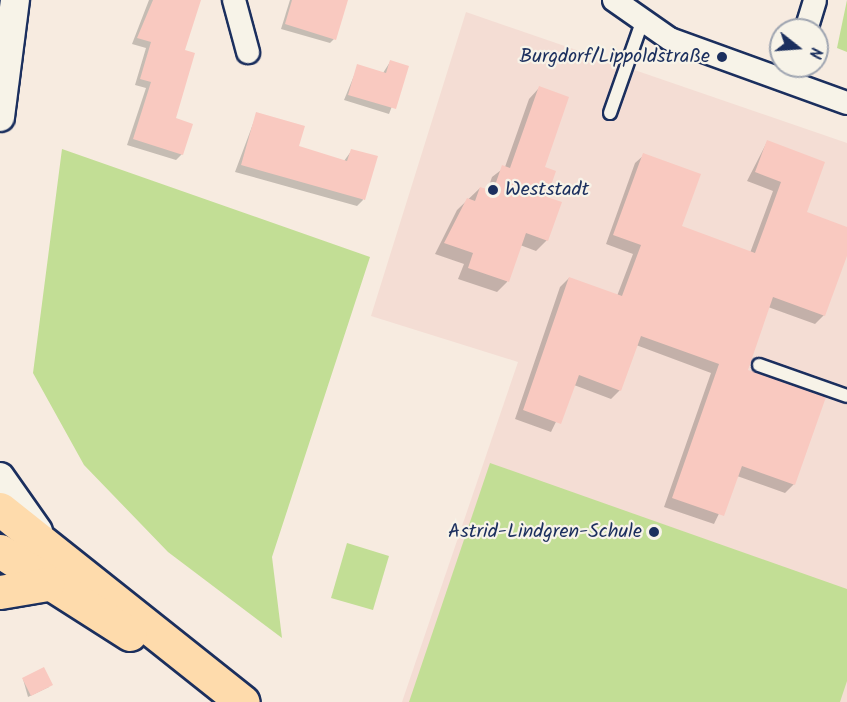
<!DOCTYPE html>
<meta charset="utf-8">
<style>
body{margin:0}
#map{position:relative;width:847px;height:702px;overflow:hidden;background:#f7ebe0;font-family:Kalam,sans-serif}
div>[style]{position:absolute}
.built>*{inset:0;background:#f4ddd4}
.green>*{inset:0;background:#c2de95}
.shadow>*{inset:0;background:#0003}
.building>*{inset:0;background:#f9c9c0}
.roads{filter:drop-shadow(2px 0 #1b2f5e) drop-shadow(-2px 0 #1b2f5e) drop-shadow(0 2px #1b2f5e) drop-shadow(0 -2px #1b2f5e)}
.service>*{height:12px;margin:-6px;padding:0 6px;transform-origin:6px;border-radius:6px;background:#f7f3e8}
.minor>*{height:22px;margin:-11px;padding:0 11px;transform-origin:11px;border-radius:11px;background:#f7f3e8}
.tertiary>*{height:28px;margin:-14px;padding:0 14px;transform-origin:14px;border-radius:14px;background:#f7f3e8}
.primary>*{height:33px;margin:-16.5px;padding:0 16.5px;transform-origin:16.5px;border-radius:16.5px;background:#fedbac}
.dots>*{width:16px;height:16px;translate:-50% -50%;box-sizing:border-box;border:3px solid #f7f3e8;border-radius:50%}
span{translate:-50% -50%;white-space:nowrap;text-align:center;line-height:1.15;-webkit-text-stroke:4.5px #f7f3e8;paint-order:stroke}
.poi-label{font-size:20px;color:#1b2f5e}
.right{translate:-100% -50%;text-align:right}
.left{translate:0 -50%;text-align:left}
.north{position:absolute;left:769px;top:18px;width:60px;height:60px;box-sizing:border-box;background:#f7f3e8;border:2px solid #9fa5b1;border-radius:50%;rotate:107deg;font-size:16px;font-weight:700;line-height:24px;text-align:center;color:#1b2f5e}
.north::after{content:'';display:block;margin:auto;width:21px;height:27px;background:#1b2f5e;clip-path:polygon(50% 0,100% 100%,50% 72%,0 100%)}
</style>
<div id="map">
<div class="built">
<i style="clip-path:polygon(466px 12px,847px 143px,847px 702px,402px 702px,518px 362px,371px 316px)"></i>
</div>
<div class="green">
<i style="clip-path:polygon(847px 0,847px 52px,837px 48px)"></i>
<i style="clip-path:polygon(62px 149px,370px 257px,272px 557px,282px 638px,168px 552px,84px 465px,33px 373px)"></i>
<i style="clip-path:polygon(490px 463px,847px 589px,847px 681px,840px 702px,409px 702px)"></i>
<i style="clip-path:polygon(347px 543px,389px 556px,373px 610px,331px 598px)"></i>
</div>
<div class="shadow">
<i style="clip-path:polygon(149px 0,199px 0,183px 51px,174px 119px,182px 154px,176px 160px,127px 145px,146px 88px,135px 85px,146px 48px,132px 44px)"></i>
<i style="clip-path:polygon(290px 0,346px 0,334px 39px,330px 43px,281px 29px)"></i>
<i style="clip-path:polygon(390px 62px,407px 67px,389px 114px,344px 100px,358px 66px,383px 73px)"></i>
<i style="clip-path:polygon(539px 88px,547px 240px,536px 251px,520px 245px,507px 282px,497px 292px,458px 279px,464px 264px,435px 254px,457px 210px,480px 188px,487px 191px,492px 177px,505px 167px,529px 99px)"></i>
<i style="clip-path:polygon(257px 113px,298px 147px,344px 161px,352px 150px,363px 200px,357px 206px,235px 172px)"></i>
<i style="clip-path:polygon(767px 142px,805px 213px,847px 228px,847px 252px,824px 315px,815px 324px,768px 307px,746px 371px,794px 484px,785px 493px,737px 476px,714px 524px,664px 507px,711px 373px,636px 345px,620px 390px,611px 399px,574px 385px,551px 432px,515px 419px,560px 287px,569px 278px,617px 296px,633px 254px,606px 244px,635px 163px,644px 155px,680px 227px,750px 253px,773px 191px,747px 181px)"></i>
<i style="clip-path:polygon(23px 679px,49px 687px,28px 697px)"></i>
</div>
<div class="building">
<i style="clip-path:polygon(153px 0,201px 0,185px 50px,195px 53px,176px 118px,193px 124px,183px 155px,133px 139px,151px 82px,140px 79px,151px 42px,137px 38px)"></i>
<i style="clip-path:polygon(292px 0,348px 0,336px 40px,285px 24px)"></i>
<i style="clip-path:polygon(390px 60px,409px 66px,396px 109px,348px 95px,357px 64px,386px 73px)"></i>
<i style="clip-path:polygon(539px 86px,569px 97px,545px 167px,556px 171px,547px 197px,562px 202px,548px 241px,526px 233px,509px 282px,468px 268px,473px 253px,444px 243px,467px 198px,475px 201px,480px 187px,493px 191px,502px 165px,510px 168px)"></i>
<i style="clip-path:polygon(256px 112px,305px 126px,299px 146px,347px 161px,351px 149px,378px 156px,365px 200px,241px 165px)"></i>
<i style="clip-path:polygon(767px 140px,825px 162px,807px 212px,847px 227px,847px 256px,825px 316px,773px 297px,748px 370px,826px 397px,795px 485px,742px 466px,724px 516px,672px 498px,719px 364px,641px 336px,621px 391px,579px 375px,561px 424px,523px 410px,569px 277px,622px 296px,641px 245px,613px 235px,643px 153px,701px 174px,682px 226px,755px 253px,781px 182px,755px 172px)"></i>
<i style="clip-path:polygon(44px 667px,53px 685px,31px 696px,22px 678px)"></i>
</div>
<div class="roads">
<div class="service">
<i style="left:610px;top:113px;width:96px;rotate:-70.6deg"></i>
<i style="left:759px;top:365px;width:93px;rotate:19.4deg"></i>
</div>
<div class="minor">
<i style="left:234px;top:0;width:54px;rotate:74.9deg"></i>
<i style="left:614px;top:0;width:68px;rotate:34.9deg"></i>
<i style="left:670px;top:39px;width:188px;rotate:19.9deg"></i>
<i style="left:806px;top:30px;width:31px;rotate:-73deg"></i>
</div>
<div class="tertiary">
<i style="left:0;top:117px;width:118px;rotate:-82.7deg"></i>
<i style="left:0;top:477px;width:66px;rotate:54.9deg"></i>
</div>
<div class="primary">
<i style="left:0;top:509px;width:310px;rotate:38.5deg"></i>
<i style="left:0;top:551px;width:154px;rotate:32.6deg"></i>
<i style="left:0;top:592px;width:48px;rotate:-9.7deg"></i>
</div>
</div>
<div class="dots">
<i style="left:722px;top:57px;background:#1b2f5e"></i>
<i style="left:493px;top:190px;background:#1b2f5e"></i>
<i style="left:654px;top:532px;background:#1b2f5e"></i>
</div>
<div class="poi-label">
<span class="right" style="left:710px;top:57px">Burgdorf/Lippoldstraße</span>
<span class="left" style="left:505px;top:190px">Weststadt</span>
<span class="right" style="left:642px;top:532px">Astrid-Lindgren-Schule</span>
</div>
<div class="north">N</div>
</div>
